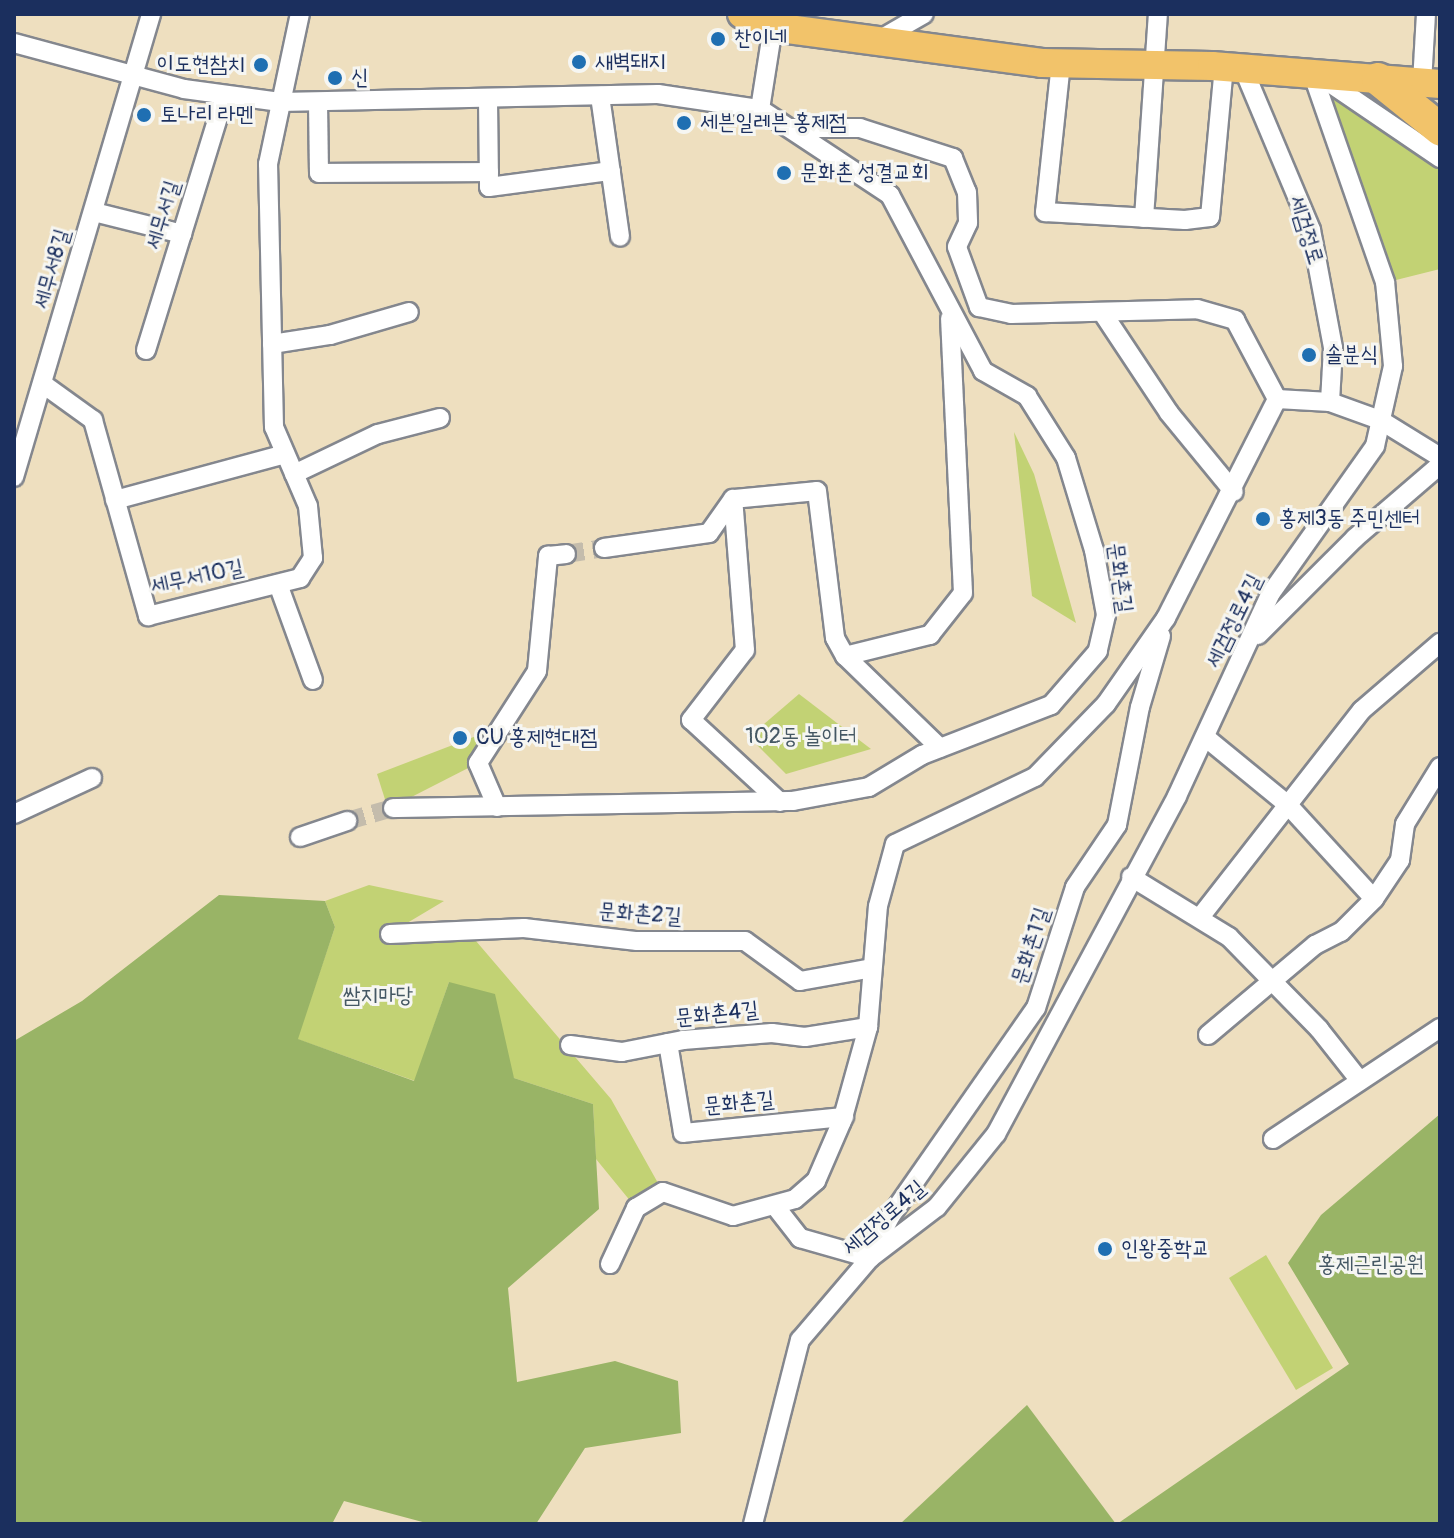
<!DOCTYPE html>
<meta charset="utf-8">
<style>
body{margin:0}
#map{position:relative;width:1454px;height:1538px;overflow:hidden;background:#eedfbf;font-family:Pangolin,"Poor Story",sans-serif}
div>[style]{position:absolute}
.green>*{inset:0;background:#c2d274}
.forest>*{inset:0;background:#99b466}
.street-tunnel>*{height:18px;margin-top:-9px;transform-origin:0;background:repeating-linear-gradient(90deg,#c4bcac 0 18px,transparent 0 27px)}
.roads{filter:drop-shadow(2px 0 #84878e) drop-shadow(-2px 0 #84878e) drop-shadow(0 2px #84878e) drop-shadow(0 -2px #84878e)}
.street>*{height:18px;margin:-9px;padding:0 9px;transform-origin:9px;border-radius:9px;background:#fff}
.primary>*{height:28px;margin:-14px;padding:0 14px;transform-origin:14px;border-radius:14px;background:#f2c36a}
.highway>*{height:32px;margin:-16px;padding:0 16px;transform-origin:16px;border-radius:16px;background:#f2c36a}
.dots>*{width:22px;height:22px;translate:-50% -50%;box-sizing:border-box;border:4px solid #f6f6f2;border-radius:50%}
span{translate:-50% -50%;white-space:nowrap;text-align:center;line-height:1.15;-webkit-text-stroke:6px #f6f6f2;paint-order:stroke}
.poi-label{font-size:22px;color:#1b2f5e}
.left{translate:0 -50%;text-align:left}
.right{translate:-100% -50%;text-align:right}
.street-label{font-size:22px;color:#1b2f5e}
.park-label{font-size:22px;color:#455864}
.frame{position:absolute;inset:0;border:16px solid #1b2f5e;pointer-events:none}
</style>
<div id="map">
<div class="green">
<i style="clip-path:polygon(1318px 80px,1440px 163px,1440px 269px,1388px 282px)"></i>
<i style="clip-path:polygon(1014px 432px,1034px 474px,1076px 623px,1032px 596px)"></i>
<i style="clip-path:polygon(799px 694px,871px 749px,786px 774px,749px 737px)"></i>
<i style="clip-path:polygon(492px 730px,478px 763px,388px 809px,377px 774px)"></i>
<i style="clip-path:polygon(369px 885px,444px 901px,392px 932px,464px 927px,611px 1099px,663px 1192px,636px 1208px,596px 1159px,593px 1104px,514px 1078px,449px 982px,415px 1081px,297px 1039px,335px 927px,325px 901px)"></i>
<i style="clip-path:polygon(1266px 1255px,1333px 1368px,1296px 1390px,1229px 1278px)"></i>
</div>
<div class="forest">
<i style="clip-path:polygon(219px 895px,325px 901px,335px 927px,298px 1039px,414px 1081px,449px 982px,495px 994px,514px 1078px,593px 1104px,599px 1209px,508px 1288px,517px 1382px,615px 1361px,678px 1381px,681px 1433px,585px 1448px,536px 1524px,430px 1524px,344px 1501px,332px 1524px,14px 1524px,14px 1041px,82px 1001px)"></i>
<i style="clip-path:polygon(1440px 1114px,1440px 1524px,1117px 1524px,1349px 1364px,1288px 1263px,1321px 1215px)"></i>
<i style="clip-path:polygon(1027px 1405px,1116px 1524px,900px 1524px)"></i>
</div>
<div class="street-tunnel">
<i style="left:566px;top:554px;width:38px;rotate:-9deg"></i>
<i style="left:347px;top:821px;width:48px;rotate:-15.8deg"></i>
</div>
<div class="roads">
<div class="street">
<i style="left:877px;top:41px;width:54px;rotate:-29.9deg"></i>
<i style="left:14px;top:43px;width:176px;rotate:15.1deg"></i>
<i style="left:184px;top:89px;width:97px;rotate:7.7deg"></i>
<i style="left:280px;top:102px;width:378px;rotate:-1.2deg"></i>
<i style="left:658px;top:94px;width:103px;rotate:8.4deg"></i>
<i style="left:760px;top:109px;width:156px;rotate:33.5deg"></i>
<i style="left:890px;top:195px;width:199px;rotate:62.1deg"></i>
<i style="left:983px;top:371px;width:51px;rotate:29.6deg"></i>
<i style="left:1027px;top:396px;width:73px;rotate:57.8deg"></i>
<i style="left:1066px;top:458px;width:96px;rotate:73.1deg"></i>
<i style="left:1094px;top:550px;width:66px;rotate:79.5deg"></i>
<i style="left:1106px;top:615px;width:37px;rotate:103deg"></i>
<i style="left:1098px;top:651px;width:72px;rotate:131deg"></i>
<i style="left:1051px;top:705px;width:138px;rotate:158.8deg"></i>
<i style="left:922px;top:755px;width:62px;rotate:148.9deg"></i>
<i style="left:869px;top:787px;width:77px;rotate:169.6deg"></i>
<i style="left:793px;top:801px;width:400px;rotate:179deg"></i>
<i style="left:1061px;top:63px;width:150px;rotate:96.1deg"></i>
<i style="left:1045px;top:212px;width:140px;rotate:3.3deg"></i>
<i style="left:1185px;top:220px;width:25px;rotate:-7deg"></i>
<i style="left:1210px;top:217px;width:151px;rotate:-84.7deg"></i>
<i style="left:1243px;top:68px;width:176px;rotate:67.2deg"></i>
<i style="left:1311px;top:230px;width:120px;rotate:79.4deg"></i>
<i style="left:1333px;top:348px;width:54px;rotate:93.2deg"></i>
<i style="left:1321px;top:77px;width:144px;rotate:34.2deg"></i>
<i style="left:1422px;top:83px;width:69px;rotate:-86.7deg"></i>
<i style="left:600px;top:96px;width:142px;rotate:81.9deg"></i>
<i style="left:488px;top:100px;width:87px;rotate:89.3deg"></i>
<i style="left:489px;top:187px;width:123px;rotate:-7.5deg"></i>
<i style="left:318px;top:102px;width:71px;rotate:89.2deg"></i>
<i style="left:319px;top:173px;width:170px;rotate:-0.3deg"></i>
<i style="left:760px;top:109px;width:83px;rotate:-81deg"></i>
<i style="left:790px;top:128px;width:70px"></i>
<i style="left:860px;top:128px;width:98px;rotate:17.9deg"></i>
<i style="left:953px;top:158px;width:37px;rotate:68deg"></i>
<i style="left:967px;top:192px;width:31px;rotate:88deg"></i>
<i style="left:968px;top:223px;width:26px;rotate:115deg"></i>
<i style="left:957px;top:247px;width:64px;rotate:69.9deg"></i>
<i style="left:979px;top:307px;width:33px;rotate:12deg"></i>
<i style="left:1011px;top:314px;width:186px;rotate:-1.5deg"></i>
<i style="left:1197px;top:309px;width:40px;rotate:16deg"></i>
<i style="left:1235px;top:320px;width:89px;rotate:62deg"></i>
<i style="left:1277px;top:399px;width:53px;rotate:3.2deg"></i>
<i style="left:1330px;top:402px;width:53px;rotate:19.8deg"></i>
<i style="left:1380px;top:420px;width:70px;rotate:31.7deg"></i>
<i style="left:94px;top:212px;width:91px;rotate:14deg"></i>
<i style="left:1144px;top:218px;width:204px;rotate:-86.1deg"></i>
<i style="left:1102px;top:312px;width:121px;rotate:56.4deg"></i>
<i style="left:1169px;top:413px;width:102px;rotate:50.6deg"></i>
<i style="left:272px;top:344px;width:59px;rotate:-8.8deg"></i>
<i style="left:330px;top:335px;width:82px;rotate:-16.2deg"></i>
<i style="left:146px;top:350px;width:267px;rotate:-72.8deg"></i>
<i style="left:43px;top:384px;width:62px;rotate:35.8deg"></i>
<i style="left:93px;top:420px;width:204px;rotate:74.3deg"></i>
<i style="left:148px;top:616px;width:157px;rotate:-14deg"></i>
<i style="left:300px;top:578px;width:24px;rotate:-57deg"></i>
<i style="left:313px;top:558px;width:52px;rotate:-95.5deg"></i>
<i style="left:308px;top:506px;width:86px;rotate:-113.3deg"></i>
<i style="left:274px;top:427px;width:263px;rotate:-91.3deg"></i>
<i style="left:268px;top:164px;width:153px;rotate:-78deg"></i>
<i style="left:294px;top:474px;width:93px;rotate:-25.5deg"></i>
<i style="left:378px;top:434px;width:64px;rotate:-14.5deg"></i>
<i style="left:14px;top:477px;width:483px;rotate:-73.5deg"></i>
<i style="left:115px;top:500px;width:176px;rotate:-15.1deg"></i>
<i style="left:604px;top:548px;width:106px;rotate:-8.1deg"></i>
<i style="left:709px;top:533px;width:42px;rotate:-54.8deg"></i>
<i style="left:278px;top:584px;width:102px;rotate:70deg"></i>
<i style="left:1258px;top:635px;width:137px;rotate:-45deg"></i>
<i style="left:1355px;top:538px;width:112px;rotate:-40.7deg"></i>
<i style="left:1205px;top:737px;width:107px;rotate:39.3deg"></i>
<i style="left:1288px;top:805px;width:127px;rotate:47.5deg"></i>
<i style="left:940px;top:748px;width:132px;rotate:-135.9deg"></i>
<i style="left:845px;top:656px;width:88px;rotate:-13.9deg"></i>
<i style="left:930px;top:635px;width:53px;rotate:-51.8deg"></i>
<i style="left:963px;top:593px;width:275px;rotate:-92.7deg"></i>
<i style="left:780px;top:802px;width:121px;rotate:-137.3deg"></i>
<i style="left:691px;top:720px;width:88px;rotate:-52.4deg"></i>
<i style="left:745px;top:650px;width:151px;rotate:-94.5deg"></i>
<i style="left:733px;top:499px;width:84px;rotate:-5.4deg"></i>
<i style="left:817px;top:491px;width:148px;rotate:83deg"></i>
<i style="left:835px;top:638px;width:21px;rotate:61deg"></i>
<i style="left:497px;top:807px;width:48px;rotate:-113.4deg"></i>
<i style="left:478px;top:763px;width:109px;rotate:-57.3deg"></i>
<i style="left:537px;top:671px;width:116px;rotate:-84.5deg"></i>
<i style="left:548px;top:556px;width:18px;rotate:-6deg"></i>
<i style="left:14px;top:814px;width:86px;rotate:-24.8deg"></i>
<i style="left:300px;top:837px;width:50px;rotate:-18.8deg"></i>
<i style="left:1131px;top:877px;width:115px;rotate:31.5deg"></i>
<i style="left:1229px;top:937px;width:129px;rotate:45.6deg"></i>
<i style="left:1319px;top:1029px;width:66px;rotate:51.7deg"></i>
<i style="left:1201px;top:916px;width:261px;rotate:-52deg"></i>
<i style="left:1362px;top:710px;width:103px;rotate:-40.7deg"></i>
<i style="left:390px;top:934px;width:134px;rotate:-2.6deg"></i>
<i style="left:524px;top:928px;width:114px;rotate:6.6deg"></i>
<i style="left:637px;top:941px;width:108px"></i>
<i style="left:745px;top:941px;width:68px;rotate:36deg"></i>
<i style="left:800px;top:981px;width:73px;rotate:-10.2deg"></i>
<i style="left:1208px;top:1035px;width:140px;rotate:-40.1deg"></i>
<i style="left:1315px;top:945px;width:29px;rotate:-27deg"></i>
<i style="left:1341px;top:932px;width:47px;rotate:-45deg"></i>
<i style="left:1374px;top:899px;width:47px;rotate:-56.3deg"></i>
<i style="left:1400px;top:860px;width:36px;rotate:-82deg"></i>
<i style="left:1405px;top:824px;width:67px;rotate:-58.4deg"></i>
<i style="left:668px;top:1043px;width:91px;rotate:80.5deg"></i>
<i style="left:683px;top:1133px;width:162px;rotate:-5.7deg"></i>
<i style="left:570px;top:1045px;width:52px;rotate:7.7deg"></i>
<i style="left:622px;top:1052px;width:62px;rotate:-11.1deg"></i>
<i style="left:683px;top:1040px;width:89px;rotate:-4.5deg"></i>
<i style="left:772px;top:1033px;width:33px;rotate:7deg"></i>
<i style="left:805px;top:1037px;width:64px;rotate:-9deg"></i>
<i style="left:1273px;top:1139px;width:201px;rotate:-33.6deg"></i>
<i style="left:775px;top:1206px;width:41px;rotate:52deg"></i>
<i style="left:800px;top:1238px;width:73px;rotate:15.9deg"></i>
<i style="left:870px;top:1258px;width:46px;rotate:-64deg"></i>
<i style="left:890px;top:1217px;width:255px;rotate:-55.1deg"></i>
<i style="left:1036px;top:1008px;width:127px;rotate:-72.1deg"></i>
<i style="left:1075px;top:887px;width:75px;rotate:-55.9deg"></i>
<i style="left:1117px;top:825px;width:120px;rotate:-79deg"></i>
<i style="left:1140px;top:707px;width:74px;rotate:-73.5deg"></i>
<i style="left:610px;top:1264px;width:62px;rotate:-65.1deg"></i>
<i style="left:636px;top:1208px;width:31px;rotate:-31deg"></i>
<i style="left:663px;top:1192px;width:74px;rotate:18.9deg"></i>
<i style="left:733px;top:1216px;width:64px;rotate:-15.3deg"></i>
<i style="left:795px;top:1199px;width:28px;rotate:-41deg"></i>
<i style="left:816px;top:1181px;width:65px;rotate:-66.6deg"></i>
<i style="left:842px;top:1121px;width:98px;rotate:-74.5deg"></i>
<i style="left:868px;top:1027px;width:121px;rotate:-85.3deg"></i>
<i style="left:878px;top:906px;width:64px;rotate:-74.7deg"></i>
<i style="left:895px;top:844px;width:155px;rotate:-25.6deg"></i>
<i style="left:1035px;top:777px;width:102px;rotate:-45.8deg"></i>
<i style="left:1106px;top:704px;width:105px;rotate:-55.1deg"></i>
<i style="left:1166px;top:618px;width:246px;rotate:-63.1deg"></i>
<i style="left:753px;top:1524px;width:190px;rotate:-75.7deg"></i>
<i style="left:800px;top:1340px;width:108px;rotate:-49.5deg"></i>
<i style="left:870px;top:1258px;width:84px;rotate:-37.3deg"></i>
<i style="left:937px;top:1207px;width:94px;rotate:-51.1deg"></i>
<i style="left:996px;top:1134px;width:383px;rotate:-61.8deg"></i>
<i style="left:1177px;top:796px;width:224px;rotate:-65.2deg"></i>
<i style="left:1271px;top:593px;width:180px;rotate:-54.7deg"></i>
<i style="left:1375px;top:446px;width:82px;rotate:-77.3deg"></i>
<i style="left:1393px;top:366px;width:84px;rotate:-95.4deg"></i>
<i style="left:1385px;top:282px;width:222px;rotate:-109.2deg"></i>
</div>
<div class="primary">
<i style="left:742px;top:14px;width:34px;rotate:23deg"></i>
<i style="left:773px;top:27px;width:271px;rotate:7.6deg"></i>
<i style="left:1042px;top:63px;width:170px;rotate:1deg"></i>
<i style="left:1212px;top:66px;width:229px;rotate:4.5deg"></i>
</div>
<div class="highway">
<i style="left:1378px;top:79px;width:80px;rotate:38.9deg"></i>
</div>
</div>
<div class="dots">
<i style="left:718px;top:39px;background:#1f6fb2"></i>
<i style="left:579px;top:62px;background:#1f6fb2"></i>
<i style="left:261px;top:65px;background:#1f6fb2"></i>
<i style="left:335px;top:78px;background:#1f6fb2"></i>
<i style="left:144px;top:115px;background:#1f6fb2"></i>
<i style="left:684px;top:123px;background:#1f6fb2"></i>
<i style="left:784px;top:173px;background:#1f6fb2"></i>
<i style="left:1309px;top:355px;background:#1f6fb2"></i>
<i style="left:1263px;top:519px;background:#1f6fb2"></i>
<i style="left:460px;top:738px;background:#1f6fb2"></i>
<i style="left:1105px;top:1249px;background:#1f6fb2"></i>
</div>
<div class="poi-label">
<span class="left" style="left:734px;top:39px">찬이네</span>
<span class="left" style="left:595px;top:62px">새벽돼지</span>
<span class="right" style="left:245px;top:65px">이도현참치</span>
<span class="left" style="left:351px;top:78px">신</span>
<span class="left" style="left:160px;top:115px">토나리 라멘</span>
<span class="left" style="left:700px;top:123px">세븐일레븐 홍제점</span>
<span class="left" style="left:800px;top:173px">문화촌 성결교회</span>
<span class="left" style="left:1325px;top:355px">솔분식</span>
<span class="left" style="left:1279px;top:519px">홍제3동 주민센터</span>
<span class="left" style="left:476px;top:738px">CU 홍제현대점</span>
<span class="left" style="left:1121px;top:1249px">인왕중학교</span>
</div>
<div class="street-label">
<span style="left:163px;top:215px;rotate:-73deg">세무서길</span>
<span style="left:1306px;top:230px;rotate:73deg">세검정로</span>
<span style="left:52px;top:269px;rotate:-74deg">세무서8길</span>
<span style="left:197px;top:577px;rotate:-12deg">세무서10길</span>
<span style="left:1120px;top:578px;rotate:82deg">문화촌길</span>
<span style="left:1234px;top:621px;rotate:-64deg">세검정로4길</span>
<span style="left:640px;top:914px;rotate:4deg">문화촌2길</span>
<span style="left:1031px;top:946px;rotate:-72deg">문화촌1길</span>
<span style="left:717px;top:1014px;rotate:-6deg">문화촌4길</span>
<span style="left:739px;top:1103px;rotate:-6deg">문화촌길</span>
<span style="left:884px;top:1218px;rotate:-41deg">세검정로4길</span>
</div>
<div class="park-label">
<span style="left:801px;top:737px">102동 놀이터</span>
<span style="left:378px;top:996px">쌈지마당</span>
<span style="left:1371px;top:1265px">홍제근린공원</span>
</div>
<div class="frame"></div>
</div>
